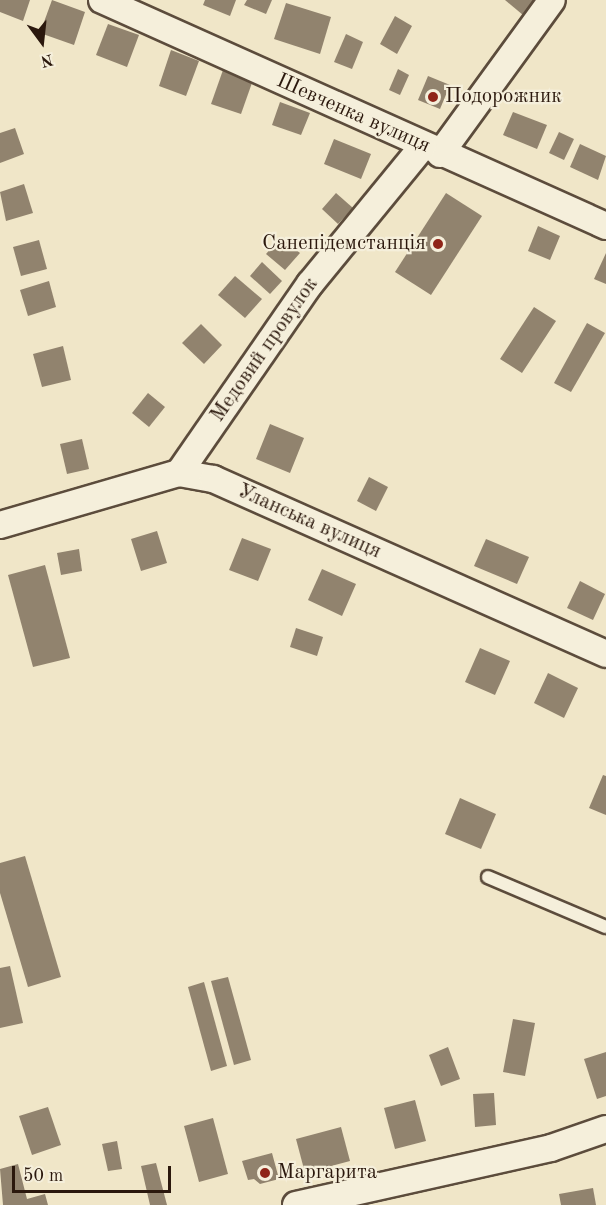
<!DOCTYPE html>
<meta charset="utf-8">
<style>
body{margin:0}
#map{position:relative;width:606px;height:1205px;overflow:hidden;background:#f0e6c8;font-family:"Old Standard TT",serif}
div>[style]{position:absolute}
.building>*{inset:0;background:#91836e}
.roads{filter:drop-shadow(2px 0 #5c4c3c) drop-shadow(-2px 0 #5c4c3c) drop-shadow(0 2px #5c4c3c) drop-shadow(0 -2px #5c4c3c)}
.service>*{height:12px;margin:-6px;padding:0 6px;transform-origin:6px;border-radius:6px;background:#f5efdb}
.minor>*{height:26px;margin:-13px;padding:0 13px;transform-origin:13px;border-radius:13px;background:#f5efdb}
.dots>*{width:16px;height:16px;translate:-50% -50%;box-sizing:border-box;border:3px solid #f5efdb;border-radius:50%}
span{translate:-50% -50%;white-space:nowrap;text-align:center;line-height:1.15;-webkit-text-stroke:4.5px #f5efdb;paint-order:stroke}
.poi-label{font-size:21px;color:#2b180d}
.left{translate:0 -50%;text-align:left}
.right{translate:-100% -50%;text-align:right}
.street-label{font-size:21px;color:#2b180d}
.north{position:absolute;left:12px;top:12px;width:60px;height:60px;-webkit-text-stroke:4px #f5efdb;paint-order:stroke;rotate:165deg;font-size:16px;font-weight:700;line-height:24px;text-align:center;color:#2b180d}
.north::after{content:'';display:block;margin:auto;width:21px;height:27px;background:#2b180d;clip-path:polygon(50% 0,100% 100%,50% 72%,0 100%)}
.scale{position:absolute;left:12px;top:1166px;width:159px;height:27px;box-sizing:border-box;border:3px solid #2b180d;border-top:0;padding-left:8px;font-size:18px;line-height:21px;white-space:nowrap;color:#2b180d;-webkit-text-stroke:4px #f5efdb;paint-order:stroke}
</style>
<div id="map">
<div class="building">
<i style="clip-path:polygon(0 0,30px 0,23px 21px,0 12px)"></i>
<i style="clip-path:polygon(52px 0,85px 12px,74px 45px,40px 33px)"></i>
<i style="clip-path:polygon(205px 0,236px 0,230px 16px,203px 5px)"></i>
<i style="clip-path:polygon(247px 0,272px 0,266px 14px,244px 5px)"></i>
<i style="clip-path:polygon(505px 0,535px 0,523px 15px)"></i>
<i style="clip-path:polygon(286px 3px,331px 17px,320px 54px,274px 39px)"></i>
<i style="clip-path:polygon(395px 16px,412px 26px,397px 54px,380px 44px)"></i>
<i style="clip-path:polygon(108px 24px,139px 35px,127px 67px,96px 55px)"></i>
<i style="clip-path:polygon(346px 34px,363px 42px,352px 69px,334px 62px)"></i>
<i style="clip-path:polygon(171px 50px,199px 61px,186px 96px,159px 86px)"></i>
<i style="clip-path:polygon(398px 69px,409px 75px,400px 95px,389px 90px)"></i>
<i style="clip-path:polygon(223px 70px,253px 80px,241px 114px,211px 104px)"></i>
<i style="clip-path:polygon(428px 76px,450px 85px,440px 109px,418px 100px)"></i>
<i style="clip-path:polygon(280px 102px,310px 113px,301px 135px,272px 125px)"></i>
<i style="clip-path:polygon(513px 112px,547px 125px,537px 149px,503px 135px)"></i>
<i style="clip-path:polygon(15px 128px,24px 154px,0 163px,0 133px)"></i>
<i style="clip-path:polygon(559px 132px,574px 139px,564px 160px,549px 153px)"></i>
<i style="clip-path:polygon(334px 139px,371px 154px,361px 179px,324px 164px)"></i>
<i style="clip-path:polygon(580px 144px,606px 156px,598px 180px,570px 167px)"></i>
<i style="clip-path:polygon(24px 184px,33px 213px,6px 221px,0 192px)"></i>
<i style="clip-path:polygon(336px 193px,353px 208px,338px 224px,322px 209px)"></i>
<i style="clip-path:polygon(446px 193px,482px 216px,431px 295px,395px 272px)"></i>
<i style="clip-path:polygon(538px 226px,560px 236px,550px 260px,528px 251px)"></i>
<i style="clip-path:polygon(281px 237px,300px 253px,285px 270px,266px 254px)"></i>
<i style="clip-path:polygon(39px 240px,47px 269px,21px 276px,13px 247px)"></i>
<i style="clip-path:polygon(606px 253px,606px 284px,594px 279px)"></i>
<i style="clip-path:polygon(262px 262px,282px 281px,270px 294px,250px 276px)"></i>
<i style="clip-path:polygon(235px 276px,262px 299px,245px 318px,218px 295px)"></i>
<i style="clip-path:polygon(49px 281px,56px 307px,28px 316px,20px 290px)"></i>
<i style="clip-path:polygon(534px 307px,556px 321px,522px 373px,500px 359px)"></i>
<i style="clip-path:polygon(587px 323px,605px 333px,571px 392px,554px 383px)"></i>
<i style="clip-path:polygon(201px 324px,222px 345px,204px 364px,182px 343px)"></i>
<i style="clip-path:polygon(63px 346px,71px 380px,42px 387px,33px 354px)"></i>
<i style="clip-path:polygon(148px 393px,165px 407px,149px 427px,132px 413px)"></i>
<i style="clip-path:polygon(270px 424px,304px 438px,290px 473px,256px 459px)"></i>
<i style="clip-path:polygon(82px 439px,89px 469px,67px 474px,60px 444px)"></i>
<i style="clip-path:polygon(369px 477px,388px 487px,376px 511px,357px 501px)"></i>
<i style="clip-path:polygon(157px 531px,167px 563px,141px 571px,131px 539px)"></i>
<i style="clip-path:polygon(242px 538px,271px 549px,258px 581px,229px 570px)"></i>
<i style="clip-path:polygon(486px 539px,529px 557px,517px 584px,474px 566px)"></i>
<i style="clip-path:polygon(79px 549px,82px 571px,61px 575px,57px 553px)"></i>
<i style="clip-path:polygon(45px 565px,70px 658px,33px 667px,8px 575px)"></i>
<i style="clip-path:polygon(322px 569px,356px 584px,342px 616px,308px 600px)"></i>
<i style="clip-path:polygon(580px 581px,605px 594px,593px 620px,567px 608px)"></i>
<i style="clip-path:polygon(296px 628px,323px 637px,317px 656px,290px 647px)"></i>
<i style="clip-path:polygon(480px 648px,510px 661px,495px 695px,465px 682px)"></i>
<i style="clip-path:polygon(548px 673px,578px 688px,564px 718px,534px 703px)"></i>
<i style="clip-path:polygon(603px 775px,606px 776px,606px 815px,589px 808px)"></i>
<i style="clip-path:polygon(460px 798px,496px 814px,481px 849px,445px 834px)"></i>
<i style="clip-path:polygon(25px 856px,61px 977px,28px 987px,0 893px,0 863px)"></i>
<i style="clip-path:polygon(10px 966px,23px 1023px,0 1028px,0 968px)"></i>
<i style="clip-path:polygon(228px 977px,251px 1060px,234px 1065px,211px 981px)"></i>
<i style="clip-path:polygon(204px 982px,227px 1066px,211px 1071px,188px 987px)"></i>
<i style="clip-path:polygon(513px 1019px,535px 1023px,525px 1076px,503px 1072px)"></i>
<i style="clip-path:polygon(448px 1047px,460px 1079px,441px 1086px,429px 1055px)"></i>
<i style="clip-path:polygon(606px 1052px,606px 1096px,597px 1099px,584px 1059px)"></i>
<i style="clip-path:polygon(494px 1093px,496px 1125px,475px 1127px,473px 1094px)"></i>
<i style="clip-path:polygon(415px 1100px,426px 1141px,395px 1149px,384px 1108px)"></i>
<i style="clip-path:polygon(48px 1107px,61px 1145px,32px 1155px,19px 1116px)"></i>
<i style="clip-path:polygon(213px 1118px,228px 1174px,199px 1182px,184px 1126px)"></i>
<i style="clip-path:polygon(341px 1127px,350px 1161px,305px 1173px,296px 1139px)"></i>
<i style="clip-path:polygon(117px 1141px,122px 1169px,108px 1171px,102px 1144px)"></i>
<i style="clip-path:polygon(272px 1153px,279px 1179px,260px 1184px,254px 1179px,248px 1180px,242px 1161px)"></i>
<i style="clip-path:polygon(156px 1163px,167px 1205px,150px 1205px,141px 1166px)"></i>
<i style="clip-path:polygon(18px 1164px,27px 1199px,45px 1194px,48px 1205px,3px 1205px,0 1169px)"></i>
<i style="clip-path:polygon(593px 1188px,596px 1205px,561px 1205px,559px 1194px)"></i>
</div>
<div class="roads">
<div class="service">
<i style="left:488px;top:877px;width:128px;rotate:23deg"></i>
</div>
<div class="minor">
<i style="left:102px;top:0;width:552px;rotate:24.15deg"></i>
<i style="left:440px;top:154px;width:190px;rotate:-54deg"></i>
<i style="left:179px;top:473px;width:230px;rotate:-55.3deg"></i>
<i style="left:310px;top:284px;width:178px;rotate:-50.7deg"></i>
<i style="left:0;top:525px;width:186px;rotate:-16.2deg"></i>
<i style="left:179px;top:473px;width:35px;rotate:10deg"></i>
<i style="left:213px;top:479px;width:430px;rotate:24deg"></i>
<i style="left:296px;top:1205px;width:261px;rotate:-12.6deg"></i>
<i style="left:551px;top:1148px;width:58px;rotate:-19.1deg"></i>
</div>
</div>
<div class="dots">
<i style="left:433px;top:97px;background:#8f2418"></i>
<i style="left:438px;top:244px;background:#8f2418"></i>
<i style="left:265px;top:1173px;background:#8f2418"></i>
</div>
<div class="poi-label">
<span class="left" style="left:445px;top:97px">Подорожник</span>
<span class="right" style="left:426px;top:244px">Санепідемстанція</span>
<span class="left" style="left:277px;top:1173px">Маргарита</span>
</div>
<div class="street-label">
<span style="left:353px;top:114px;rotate:24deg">Шевченка вулиця</span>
<span style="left:265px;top:350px;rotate:-55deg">Медовий провулок</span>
<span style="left:309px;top:522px;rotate:24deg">Уланська вулиця</span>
</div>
<div class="north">N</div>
<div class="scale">50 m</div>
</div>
